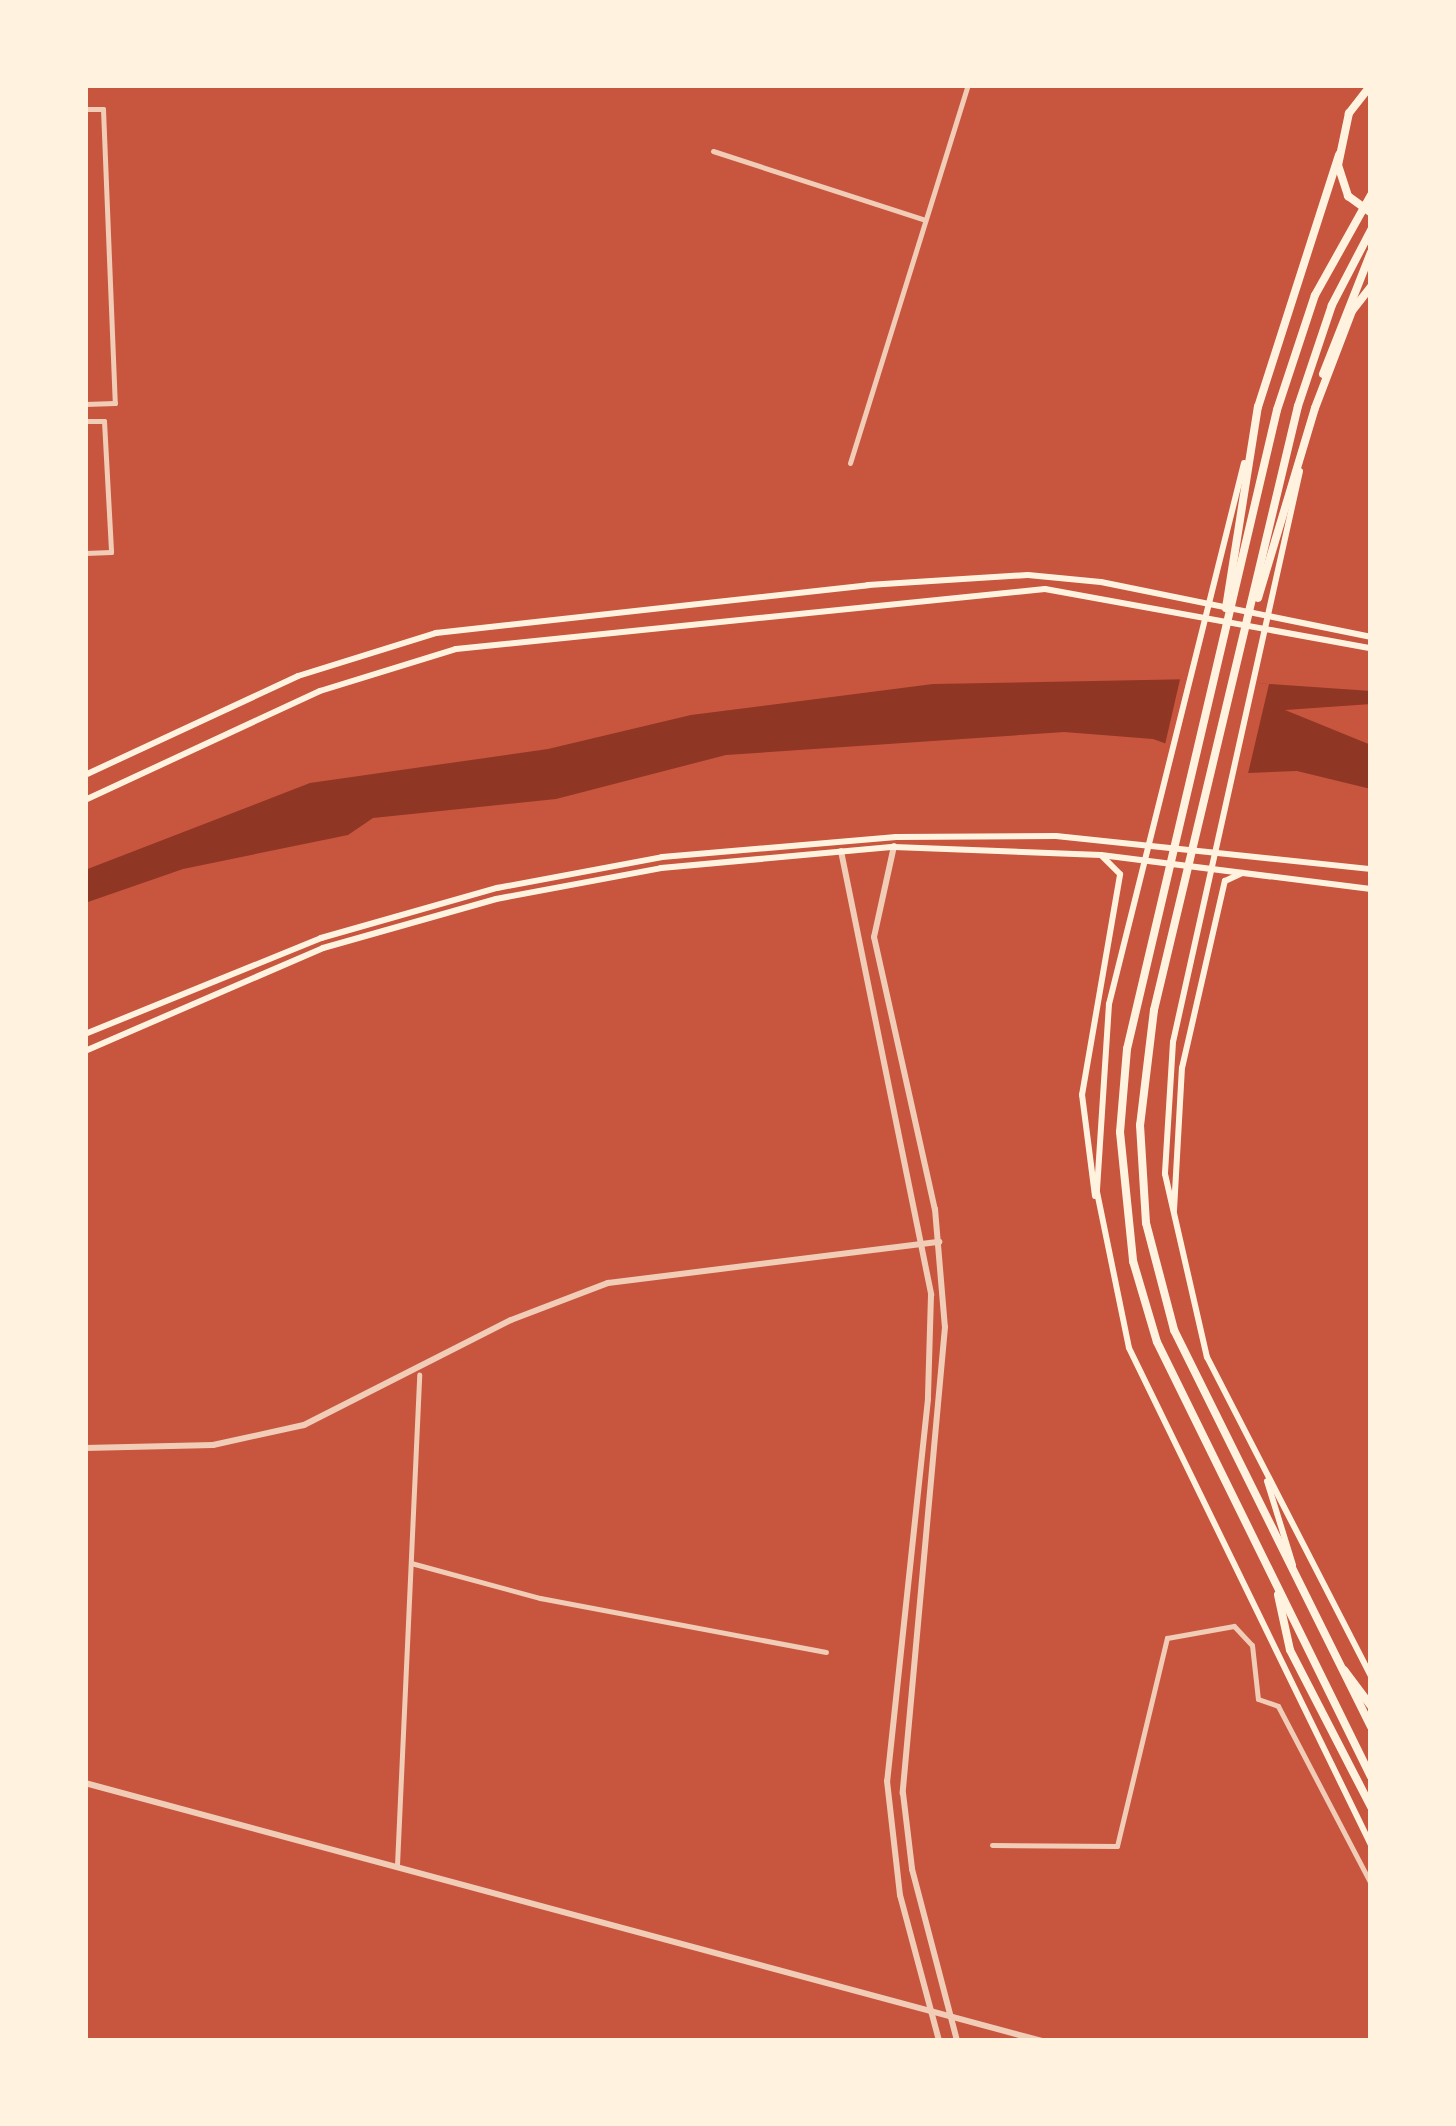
<!DOCTYPE html>
<style>
body{margin:0}
#map{position:relative;width:1456px;height:2126px;overflow:hidden;background:#c8553d;font-family:"DejaVu Sans",sans-serif}
div>[style]{position:absolute}
.water>*{inset:0;background:#8f3625}
.pier>*{inset:0;background:#c8553d}
.minor>*{height:5px;margin:-2.5px;padding:0 2.5px;transform-origin:2.5px;border-radius:2.5px;background:#f1ccb7}
.tertiary>*{height:6px;margin:-3px;padding:0 3px;transform-origin:3px;border-radius:3px;background:#f1ccb7}
.secondary>*{height:6px;margin:-3px;padding:0 3px;transform-origin:3px;border-radius:3px;background:#fff3e0}
.primary>*{height:8px;margin:-4px;padding:0 4px;transform-origin:4px;border-radius:4px;background:#fff3e0}
.trunk>*{height:8px;margin:-4px;padding:0 4px;transform-origin:4px;border-radius:4px;background:#fff3e0}
span{translate:-50% -50%;white-space:nowrap;text-align:center;line-height:1.15;-webkit-text-stroke:9px #fff3e0;paint-order:stroke}
.frame{position:absolute;inset:0;border:88px solid #fff3e0;pointer-events:none}
</style>
<div id="map">
<div class="water">
<i style="clip-path:polygon(1198px 679px,1371px 691px,1371px 704px,1285px 710px,1371px 745px,1371px 789px,1297px 771px,1248px 773px,1153px 739px,1064px 732px,726px 755px,556px 799px,373px 818px,348px 835px,183px 869px,85px 903px,85px 870px,310px 783px,548px 749px,691px 715px,933px 684px)"></i>
</div>
<div class="pier">
<i style="clip-path:polygon(1181px 675px,1269px 684px,1247px 778px,1164px 749px)"></i>
</div>
<div class="minor">
<i style="left:85px;top:109px;width:18px"></i>
<i style="left:103px;top:109px;width:294px;rotate:87.7deg"></i>
<i style="left:115px;top:403px;width:30px;rotate:178deg"></i>
<i style="left:713px;top:151px;width:223px;rotate:18deg"></i>
<i style="left:85px;top:421px;width:19px"></i>
<i style="left:104px;top:421px;width:131px;rotate:86.9deg"></i>
<i style="left:111px;top:552px;width:26px;rotate:178deg"></i>
<i style="left:850px;top:463px;width:396px;rotate:-72.7deg"></i>
<i style="left:411px;top:1563px;width:134px;rotate:15.2deg"></i>
<i style="left:540px;top:1598px;width:291px;rotate:10.7deg"></i>
<i style="left:992px;top:1845px;width:125px;rotate:0.5deg"></i>
<i style="left:1117px;top:1846px;width:214px;rotate:-76.5deg"></i>
<i style="left:1167px;top:1638px;width:68px;rotate:-10.2deg"></i>
<i style="left:1234px;top:1626px;width:26px;rotate:47deg"></i>
<i style="left:1252px;top:1645px;width:54px;rotate:83.7deg"></i>
<i style="left:1258px;top:1699px;width:21px;rotate:19deg"></i>
<i style="left:1278px;top:1706px;width:201px;rotate:62.4deg"></i>
<i style="left:397px;top:1865px;width:491px;rotate:-87.4deg"></i>
</div>
<div class="tertiary">
<i style="left:894px;top:846px;width:93px;rotate:102.4deg"></i>
<i style="left:874px;top:937px;width:279px;rotate:77.4deg"></i>
<i style="left:935px;top:1209px;width:118px;rotate:85.2deg"></i>
<i style="left:945px;top:1327px;width:468px;rotate:95.2deg"></i>
<i style="left:903px;top:1793px;width:77px;rotate:83.2deg"></i>
<i style="left:912px;top:1869px;width:178px;rotate:75.3deg"></i>
<i style="left:841px;top:851px;width:453px;rotate:78.5deg"></i>
<i style="left:931px;top:1295px;width:104px;rotate:91.7deg"></i>
<i style="left:928px;top:1399px;width:384px;rotate:96.1deg"></i>
<i style="left:887px;top:1781px;width:115px;rotate:83.5deg"></i>
<i style="left:900px;top:1895px;width:151px;rotate:75deg"></i>
<i style="left:85px;top:1448px;width:128px;rotate:-1.3deg"></i>
<i style="left:213px;top:1445px;width:93px;rotate:-12.4deg"></i>
<i style="left:304px;top:1425px;width:232px;rotate:-26.9deg"></i>
<i style="left:511px;top:1320px;width:104px;rotate:-20.9deg"></i>
<i style="left:608px;top:1283px;width:334px;rotate:-7.1deg"></i>
<i style="left:85px;top:1783px;width:991px;rotate:15.09deg"></i>
</div>
<div class="secondary">
<i style="left:1244px;top:463px;width:558px;rotate:104.01deg"></i>
<i style="left:1109px;top:1004px;width:188px;rotate:93.7deg"></i>
<i style="left:1097px;top:1192px;width:159px;rotate:78.4deg"></i>
<i style="left:1129px;top:1348px;width:553px;rotate:64.04deg"></i>
<i style="left:1300px;top:471px;width:585px;rotate:102.54deg"></i>
<i style="left:1173px;top:1042px;width:132px;rotate:93.5deg"></i>
<i style="left:1165px;top:1174px;width:188px;rotate:77.1deg"></i>
<i style="left:1207px;top:1357px;width:359px;rotate:62.8deg"></i>
<i style="left:85px;top:775px;width:235px;rotate:-24.9deg"></i>
<i style="left:298px;top:676px;width:145px;rotate:-17.3deg"></i>
<i style="left:436px;top:633px;width:435px;rotate:-6.3deg"></i>
<i style="left:868px;top:585px;width:160px;rotate:-3.6deg"></i>
<i style="left:1028px;top:575px;width:73px;rotate:5.5deg"></i>
<i style="left:1101px;top:582px;width:276px;rotate:11.5deg"></i>
<i style="left:85px;top:800px;width:259px;rotate:-24.9deg"></i>
<i style="left:320px;top:691px;width:142px;rotate:-17.2deg"></i>
<i style="left:456px;top:649px;width:592px;rotate:-5.82deg"></i>
<i style="left:1045px;top:589px;width:331px;rotate:10.3deg"></i>
<i style="left:85px;top:1034px;width:255px;rotate:-22.1deg"></i>
<i style="left:321px;top:938px;width:183px;rotate:-15.9deg"></i>
<i style="left:497px;top:888px;width:168px;rotate:-10.6deg"></i>
<i style="left:662px;top:857px;width:235px;rotate:-4.9deg"></i>
<i style="left:896px;top:837px;width:160px;rotate:-0.4deg"></i>
<i style="left:1056px;top:836px;width:317px;rotate:6deg"></i>
<i style="left:85px;top:1051px;width:259px;rotate:-23.4deg"></i>
<i style="left:323px;top:948px;width:180px;rotate:-15.8deg"></i>
<i style="left:496px;top:899px;width:168px;rotate:-10.6deg"></i>
<i style="left:661px;top:868px;width:234px;rotate:-5.2deg"></i>
<i style="left:894px;top:847px;width:207px;rotate:2.2deg"></i>
<i style="left:1101px;top:855px;width:272px;rotate:7.2deg"></i>
<i style="left:1095px;top:1196px;width:102px;rotate:-97.3deg"></i>
<i style="left:1082px;top:1095px;width:224px;rotate:-80.2deg"></i>
<i style="left:1120px;top:874px;width:25px;rotate:-135deg"></i>
<i style="left:1174px;top:1210px;width:142px;rotate:-86.8deg"></i>
<i style="left:1182px;top:1068px;width:192px;rotate:-77.1deg"></i>
<i style="left:1225px;top:881px;width:19px;rotate:-25deg"></i>
<i style="left:1267px;top:1481px;width:88px;rotate:72.8deg"></i>
</div>
<div class="primary">
<i style="left:1371px;top:85px;width:36px;rotate:128deg"></i>
<i style="left:1349px;top:113px;width:53px;rotate:101.9deg"></i>
<i style="left:1338px;top:165px;width:33px;rotate:72deg"></i>
<i style="left:1348px;top:196px;width:29px;rotate:36deg"></i>
</div>
<div class="trunk">
<i style="left:1371px;top:195px;width:115px;rotate:119.2deg"></i>
<i style="left:1315px;top:295px;width:121px;rotate:108.3deg"></i>
<i style="left:1277px;top:410px;width:656px;rotate:103.21deg"></i>
<i style="left:1127px;top:1049px;width:83px;rotate:94.8deg"></i>
<i style="left:1120px;top:1132px;width:130px;rotate:84.2deg"></i>
<i style="left:1133px;top:1261px;width:84px;rotate:73.5deg"></i>
<i style="left:1157px;top:1342px;width:484px;rotate:63.8deg"></i>
<i style="left:1371px;top:230px;width:85px;rotate:117.5deg"></i>
<i style="left:1332px;top:305px;width:107px;rotate:108.6deg"></i>
<i style="left:1298px;top:406px;width:621px;rotate:103.41deg"></i>
<i style="left:1154px;top:1010px;width:116px;rotate:96.9deg"></i>
<i style="left:1140px;top:1125px;width:98px;rotate:86.5deg"></i>
<i style="left:1146px;top:1223px;width:111px;rotate:75.3deg"></i>
<i style="left:1174px;top:1330px;width:443px;rotate:63.6deg"></i>
<i style="left:1323px;top:374px;width:131px;rotate:-68.5deg"></i>
<i style="left:1258px;top:598px;width:198px;rotate:-73.3deg"></i>
<i style="left:1315px;top:408px;width:104px;rotate:-69.1deg"></i>
<i style="left:1352px;top:311px;width:31px;rotate:-52deg"></i>
<i style="left:1226px;top:608px;width:204px;rotate:-81deg"></i>
<i style="left:1258px;top:407px;width:265px;rotate:-72.2deg"></i>
<i style="left:1278px;top:1595px;width:56px;rotate:77.7deg"></i>
<i style="left:1290px;top:1650px;width:177px;rotate:62.7deg"></i>
<i style="left:1344px;top:1670px;width:45px;rotate:53.1deg"></i>
</div>
<div class="frame"></div>
</div>
